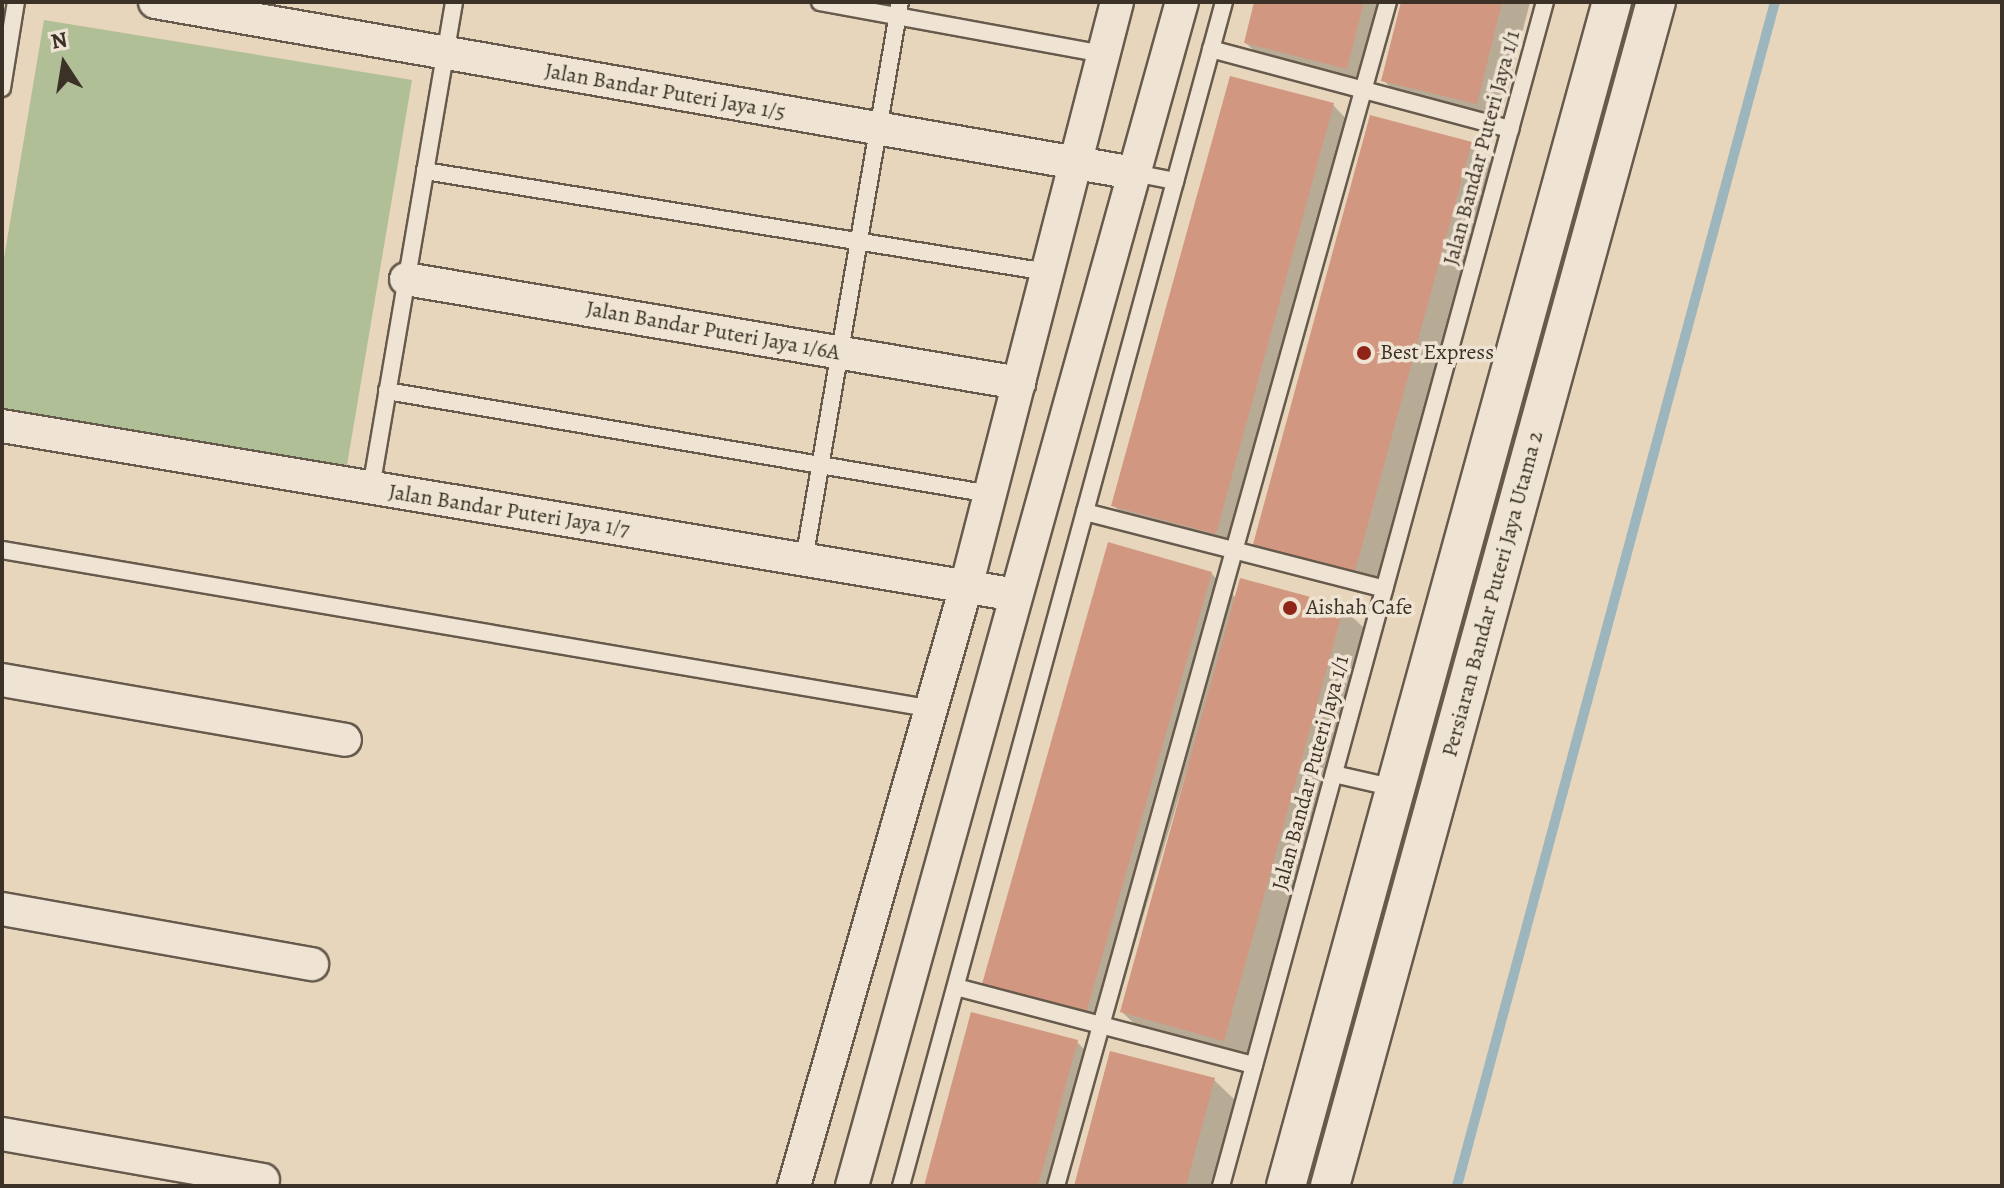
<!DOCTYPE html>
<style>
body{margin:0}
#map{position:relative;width:2004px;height:1188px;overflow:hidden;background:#e7d6bc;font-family:Alegreya,serif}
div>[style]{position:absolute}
.green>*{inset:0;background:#b0bf95}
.shadow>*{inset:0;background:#0003}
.stream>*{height:10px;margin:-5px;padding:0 5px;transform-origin:5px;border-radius:5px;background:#9db6bd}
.building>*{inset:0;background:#d29780}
.roads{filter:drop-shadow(2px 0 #665a4c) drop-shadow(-2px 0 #665a4c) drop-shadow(0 2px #665a4c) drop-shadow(0 -2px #665a4c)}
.service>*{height:16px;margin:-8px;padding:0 8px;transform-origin:8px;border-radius:8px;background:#efe4d3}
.minor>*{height:32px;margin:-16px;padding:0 16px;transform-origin:16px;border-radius:16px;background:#efe4d3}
.tertiary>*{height:38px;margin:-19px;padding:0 19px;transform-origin:19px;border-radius:19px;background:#efe4d3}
.dots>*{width:22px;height:22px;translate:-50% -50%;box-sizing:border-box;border:4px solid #efe4d3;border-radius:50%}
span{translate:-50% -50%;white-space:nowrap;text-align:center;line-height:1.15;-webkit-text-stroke:7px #efe4d3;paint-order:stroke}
.street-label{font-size:22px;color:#3b3126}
.poi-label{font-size:22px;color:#3b3126}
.left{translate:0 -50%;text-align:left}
.frame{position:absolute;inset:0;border:4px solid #3b3126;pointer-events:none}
.north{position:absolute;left:24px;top:24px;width:80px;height:80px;-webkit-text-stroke:6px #efe4d3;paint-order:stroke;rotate:348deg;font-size:22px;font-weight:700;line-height:32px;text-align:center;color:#3b3126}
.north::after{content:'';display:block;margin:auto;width:28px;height:36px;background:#3b3126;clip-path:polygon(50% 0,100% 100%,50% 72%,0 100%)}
</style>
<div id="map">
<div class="green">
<i style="clip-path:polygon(44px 20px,412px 80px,346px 471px,2px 415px,2px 270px)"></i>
</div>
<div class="shadow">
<i style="clip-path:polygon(1257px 2px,1392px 2px,1369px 91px,1268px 65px,1246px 43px)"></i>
<i style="clip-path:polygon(1403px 2px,1530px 2px,1499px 125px,1406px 103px,1383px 80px)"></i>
<i style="clip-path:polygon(1333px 105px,1355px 128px,1238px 556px,1136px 528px,1114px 506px)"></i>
<i style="clip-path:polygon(1471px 144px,1493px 166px,1376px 597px,1277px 570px,1255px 548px)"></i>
<i style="clip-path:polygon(1211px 573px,1236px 598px,1343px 608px,1366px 630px,1246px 1062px,1145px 1034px,1122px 1012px,1217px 670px,1108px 1034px,1006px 1006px,984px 983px)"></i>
<i style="clip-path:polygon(1077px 1042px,1099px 1064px,1066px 1186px,926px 1186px)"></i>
<i style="clip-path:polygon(1214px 1080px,1237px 1102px,1214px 1186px,1076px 1186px)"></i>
</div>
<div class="stream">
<i style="left:1457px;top:1186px;width:1226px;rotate:-74.97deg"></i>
</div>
<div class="building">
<i style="clip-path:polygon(1254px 2px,1364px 2px,1347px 69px,1244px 43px)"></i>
<i style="clip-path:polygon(1401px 2px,1502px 2px,1477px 104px,1381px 81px)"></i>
<i style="clip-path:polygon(1230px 76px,1334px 103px,1216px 534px,1111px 506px)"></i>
<i style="clip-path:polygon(1370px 115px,1472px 142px,1354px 575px,1252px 548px)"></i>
<i style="clip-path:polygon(1108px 542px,1212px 572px,1086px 1013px,982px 984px)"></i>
<i style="clip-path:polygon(1240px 578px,1344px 606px,1224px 1041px,1120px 1012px)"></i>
<i style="clip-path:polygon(971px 1012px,1078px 1040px,1038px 1186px,924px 1186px)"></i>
<i style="clip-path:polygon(1110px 1051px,1215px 1078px,1186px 1186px,1074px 1186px)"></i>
</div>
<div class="roads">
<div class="service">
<i style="left:820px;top:2px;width:289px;rotate:10.4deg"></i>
<i style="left:1211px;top:49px;width:310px;rotate:15deg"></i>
<i style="left:2px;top:88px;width:87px;rotate:-80.8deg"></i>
<i style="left:425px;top:171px;width:630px;rotate:9.22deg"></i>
<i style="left:1134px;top:173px;width:42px;rotate:11deg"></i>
<i style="left:387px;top:391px;width:612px;rotate:9.69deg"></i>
<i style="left:371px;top:488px;width:493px;rotate:-80.3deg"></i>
<i style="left:1085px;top:512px;width:309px;rotate:14.4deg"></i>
<i style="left:2px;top:550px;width:944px;rotate:9.69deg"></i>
<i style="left:804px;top:560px;width:566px;rotate:-80.24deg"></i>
<i style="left:1334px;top:774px;width:63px;rotate:12.9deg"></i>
<i style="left:956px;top:987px;width:308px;rotate:14.7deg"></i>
<i style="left:901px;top:1186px;width:1227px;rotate:-74.74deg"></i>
<i style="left:1056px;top:1186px;width:1230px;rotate:-74.34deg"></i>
<i style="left:1221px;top:1186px;width:1228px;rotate:-74.7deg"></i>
</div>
<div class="minor">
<i style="left:155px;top:2px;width:994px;rotate:9.91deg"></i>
<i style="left:406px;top:279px;width:622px;rotate:9.63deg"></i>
<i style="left:2px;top:426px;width:1028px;rotate:9.46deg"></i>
<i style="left:2px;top:680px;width:348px;rotate:9.9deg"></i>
<i style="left:2px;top:909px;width:315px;rotate:10.1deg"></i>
<i style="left:2px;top:1134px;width:265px;rotate:10deg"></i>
<i style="left:794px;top:1186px;width:623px;rotate:-73.98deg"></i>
<i style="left:966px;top:587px;width:604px;rotate:-75.53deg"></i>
<i style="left:852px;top:1186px;width:1229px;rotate:-74.43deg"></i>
</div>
<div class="tertiary">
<i style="left:1286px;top:1186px;width:1228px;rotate:-74.61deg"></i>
<i style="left:1330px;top:1186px;width:1228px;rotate:-74.61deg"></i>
</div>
</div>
<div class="dots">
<i style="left:1364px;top:353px;background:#8f2418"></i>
<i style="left:1290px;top:608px;background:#8f2418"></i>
</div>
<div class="street-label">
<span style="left:665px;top:92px;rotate:10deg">Jalan Bandar Puteri Jaya 1/5</span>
<span style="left:1482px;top:148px;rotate:-75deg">Jalan Bandar Puteri Jaya 1/1</span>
<span style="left:713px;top:331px;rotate:10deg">Jalan Bandar Puteri Jaya 1/6A</span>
<span style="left:509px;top:511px;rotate:9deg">Jalan Bandar Puteri Jaya 1/7</span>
<span style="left:1493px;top:594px;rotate:-75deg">Persiaran Bandar Puteri Jaya Utama 2</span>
<span style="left:1311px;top:773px;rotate:-75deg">Jalan Bandar Puteri Jaya 1/1</span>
</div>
<div class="poi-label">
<span class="left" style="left:1380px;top:353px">Best Express</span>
<span class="left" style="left:1306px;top:608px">Aishah Cafe</span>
</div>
<div class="frame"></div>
<div class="north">N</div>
</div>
